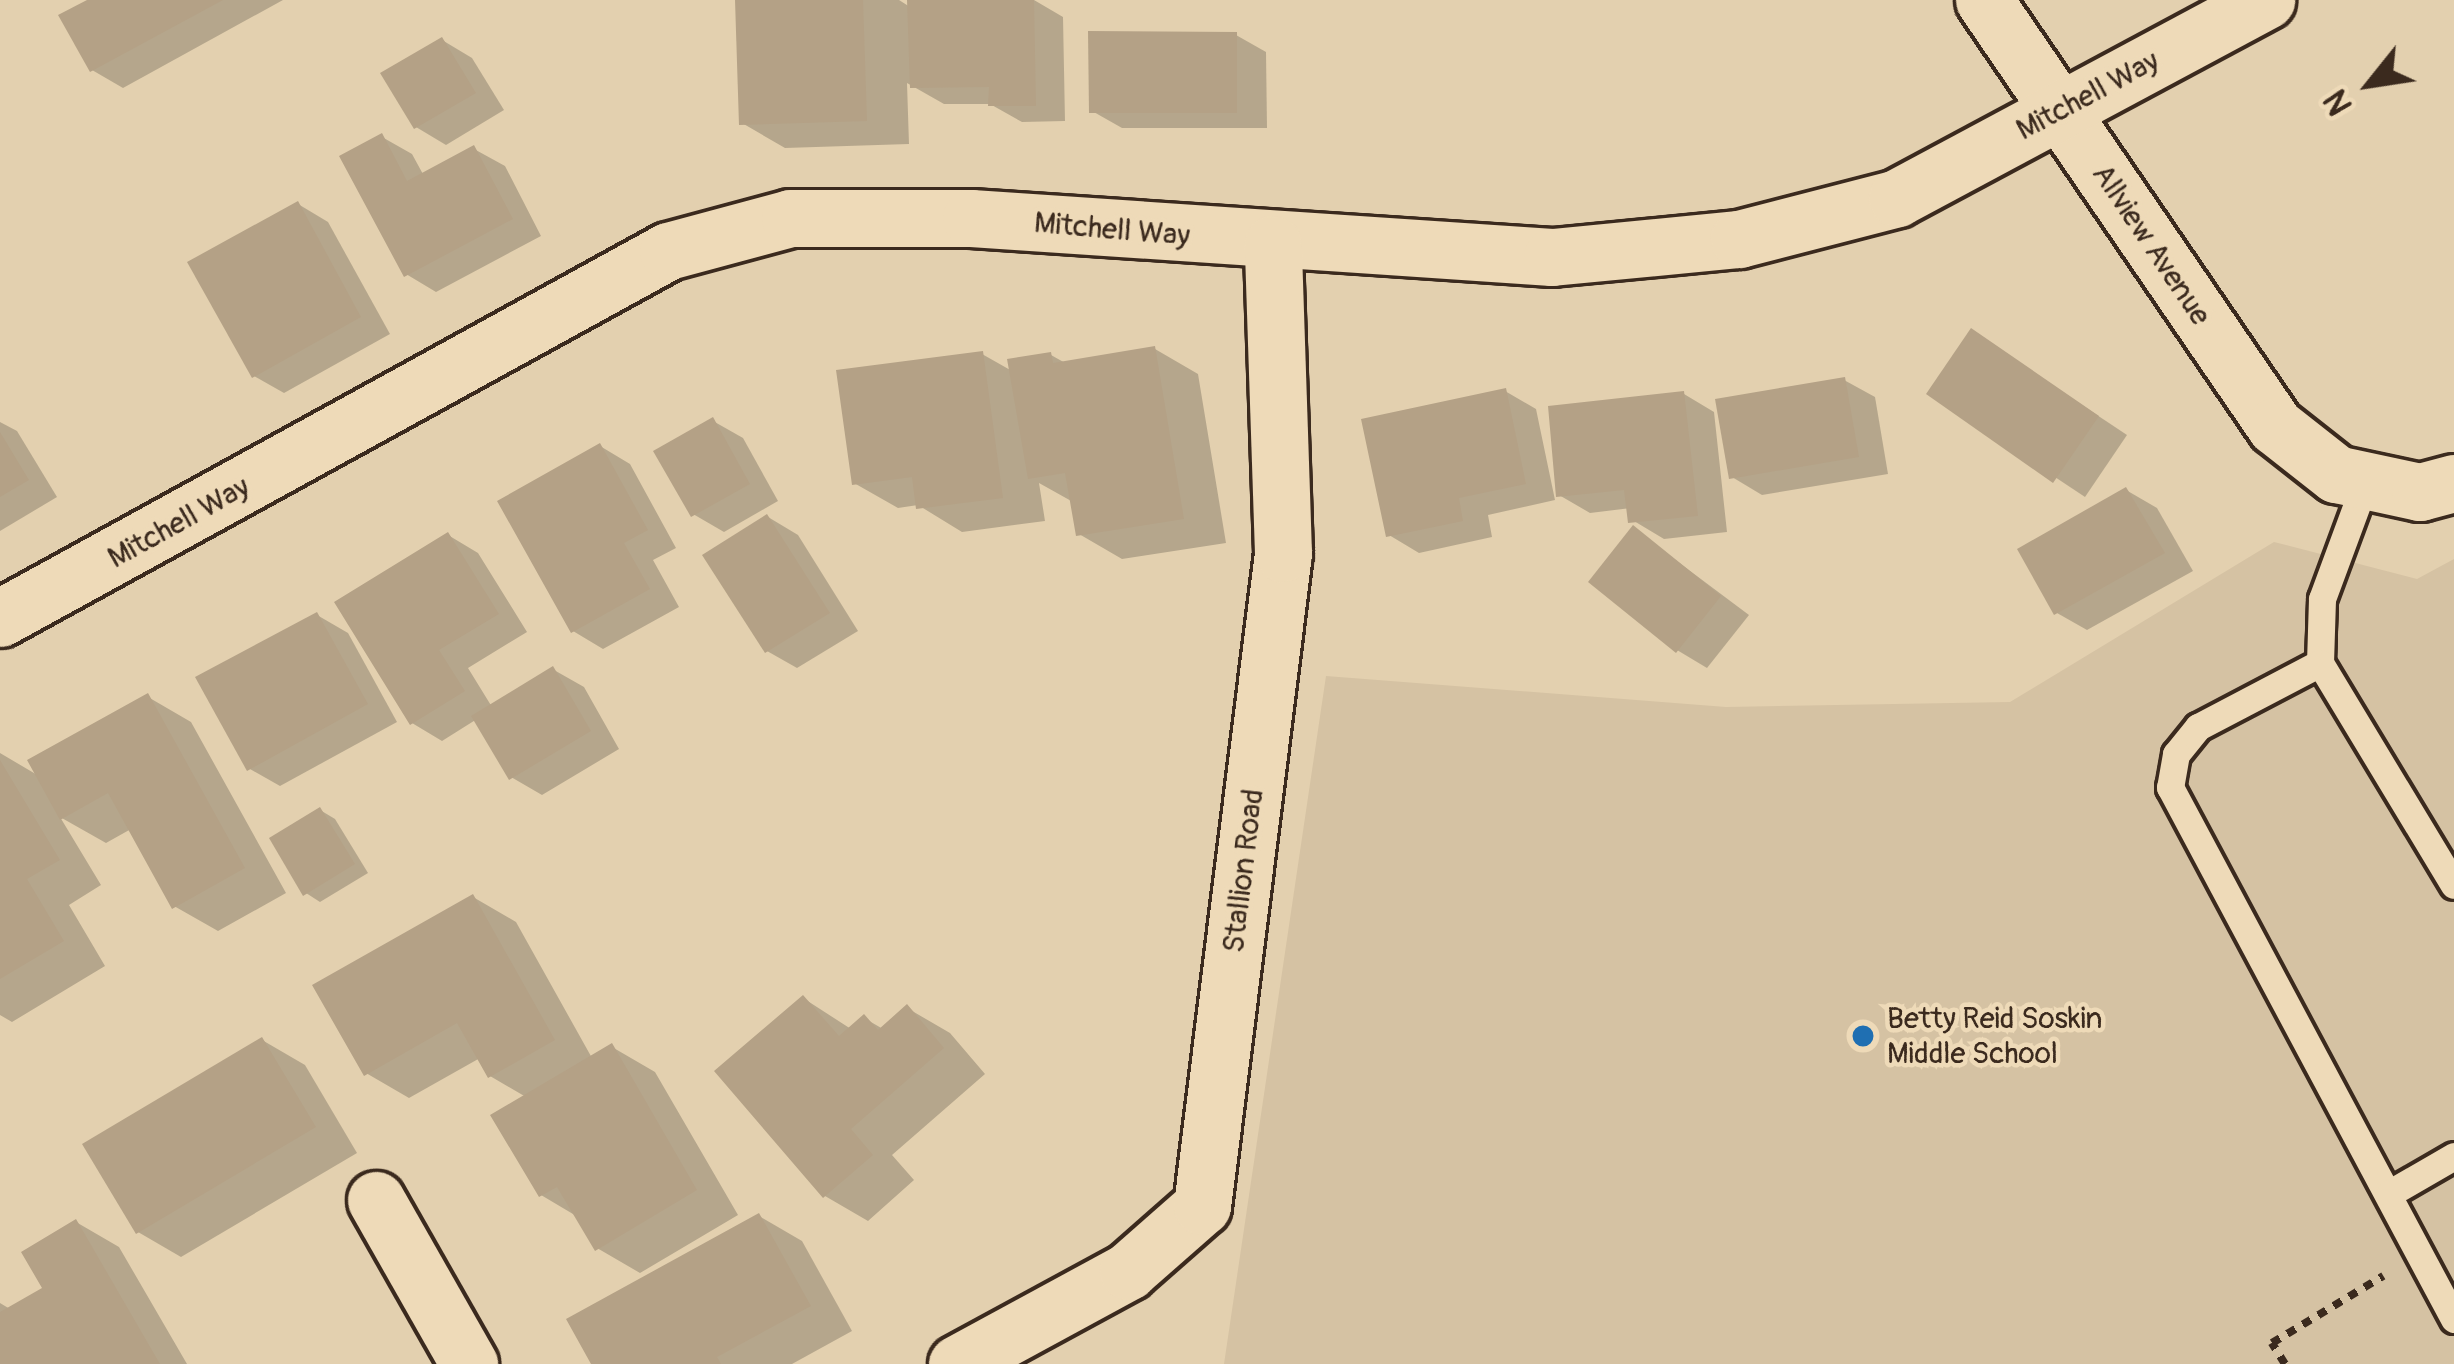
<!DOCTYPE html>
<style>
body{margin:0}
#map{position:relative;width:2454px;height:1364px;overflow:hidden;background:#e3d0af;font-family:Pangolin,sans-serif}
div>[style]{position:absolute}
.built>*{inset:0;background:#d5c2a3}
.shadow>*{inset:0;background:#0003}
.building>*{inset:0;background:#b4a186}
.path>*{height:8px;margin-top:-4px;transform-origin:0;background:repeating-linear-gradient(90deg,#3b2a1e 0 9px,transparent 0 18px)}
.roads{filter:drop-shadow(3px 0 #3b2a1e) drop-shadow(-3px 0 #3b2a1e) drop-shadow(0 3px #3b2a1e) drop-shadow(0 -3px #3b2a1e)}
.service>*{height:27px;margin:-13.5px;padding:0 13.5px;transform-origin:13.5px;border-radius:13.5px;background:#eedab8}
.minor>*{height:57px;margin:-28.5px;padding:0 28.5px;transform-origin:28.5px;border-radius:28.5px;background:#eedab8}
.dots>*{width:33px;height:33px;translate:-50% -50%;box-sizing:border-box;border:6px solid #eedab8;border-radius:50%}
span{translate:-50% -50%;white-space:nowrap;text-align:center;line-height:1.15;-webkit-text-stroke:9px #eedab8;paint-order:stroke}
.street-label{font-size:30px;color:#3b2a1e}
.poi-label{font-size:30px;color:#3b2a1e}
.left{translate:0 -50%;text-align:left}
.north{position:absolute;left:2310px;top:24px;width:120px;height:120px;-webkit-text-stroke:9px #eedab8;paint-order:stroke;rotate:240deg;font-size:33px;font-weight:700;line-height:48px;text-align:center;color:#3b2a1e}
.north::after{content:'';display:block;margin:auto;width:42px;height:54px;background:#3b2a1e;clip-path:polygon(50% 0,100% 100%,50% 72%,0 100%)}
</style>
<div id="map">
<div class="built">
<i style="clip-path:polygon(2274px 542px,2417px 579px,2454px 559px,2454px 1364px,1224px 1364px,1326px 676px,1726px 707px,2010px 702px)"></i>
</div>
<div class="shadow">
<i style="clip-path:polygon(94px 0,283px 0,123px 88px,92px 70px)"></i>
<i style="clip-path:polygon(738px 0,899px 0,910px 7px,1034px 0,1063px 17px,1065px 121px,1022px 122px,990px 104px,944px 104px,907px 83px,909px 144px,785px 148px,742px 123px)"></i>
<i style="clip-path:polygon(1236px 35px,1266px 52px,1267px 128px,1122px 128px,1092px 111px)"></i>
<i style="clip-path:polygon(442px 40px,472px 58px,504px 110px,446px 145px,416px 127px)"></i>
<i style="clip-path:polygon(382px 137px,412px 154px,424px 176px,474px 149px,505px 166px,541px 236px,436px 292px,406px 274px)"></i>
<i style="clip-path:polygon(298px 204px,328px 222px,390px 334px,284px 393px,254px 376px)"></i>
<i style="clip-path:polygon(1972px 332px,2127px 435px,2085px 497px,1930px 394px)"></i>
<i style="clip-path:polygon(1155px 349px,1198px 374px,1226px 543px,1122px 559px,1079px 534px,1073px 502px,1039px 483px,1045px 521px,962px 532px,918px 505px,898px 508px,854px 483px,982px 354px,1012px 371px,1051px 355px,1067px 364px)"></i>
<i style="clip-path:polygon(1844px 380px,1875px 397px,1888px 474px,1762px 495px,1732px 477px)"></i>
<i style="clip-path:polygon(1505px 391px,1536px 409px,1555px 500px,1488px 515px,1492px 537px,1419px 553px,1389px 535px)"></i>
<i style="clip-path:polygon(1684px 394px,1714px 412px,1727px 532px,1664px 539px,1634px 521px,1631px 508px,1590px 513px,1559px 495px)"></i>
<i style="clip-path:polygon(713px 421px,743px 438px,778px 501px,724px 532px,693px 514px)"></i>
<i style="clip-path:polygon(0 422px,17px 431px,57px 497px,0 531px)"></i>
<i style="clip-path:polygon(600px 446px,630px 464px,676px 548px,653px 560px,679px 607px,603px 649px,573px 631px)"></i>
<i style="clip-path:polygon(2126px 490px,2157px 508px,2193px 571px,2087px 630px,2057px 613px)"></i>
<i style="clip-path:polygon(768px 517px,798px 535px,858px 631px,797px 668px,767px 651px)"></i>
<i style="clip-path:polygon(1634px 529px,1749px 615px,1707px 668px,1677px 650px)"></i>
<i style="clip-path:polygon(448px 535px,478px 553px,527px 632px,468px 668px,492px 707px,554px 670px,584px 687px,619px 749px,542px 795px,511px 777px,477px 719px,442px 741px,412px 723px)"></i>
<i style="clip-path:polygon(317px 615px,348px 633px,397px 722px,280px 786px,250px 769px)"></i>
<i style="clip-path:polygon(148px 697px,191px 722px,286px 893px,218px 931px,174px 906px,131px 829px,106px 843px,60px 817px,101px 885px,69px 905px,105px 966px,12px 1022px,0 1015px,0 753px,39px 776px)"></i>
<i style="clip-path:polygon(320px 810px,335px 819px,368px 873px,320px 902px,306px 893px)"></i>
<i style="clip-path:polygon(473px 897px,516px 922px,592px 1058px,612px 1047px,655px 1072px,738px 1215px,640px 1273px,597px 1248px,578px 1217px,541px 1195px,526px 1097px,490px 1076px,480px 1058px,409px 1098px,366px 1073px)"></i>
<i style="clip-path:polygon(803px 998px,851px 1029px,864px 1018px,883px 1029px,907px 1008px,950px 1033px,985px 1074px,892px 1155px,914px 1180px,868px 1221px,825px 1196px)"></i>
<i style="clip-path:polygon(262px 1040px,305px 1065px,357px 1153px,181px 1257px,138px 1232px)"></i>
<i style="clip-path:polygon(759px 1216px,802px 1241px,852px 1331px,792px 1364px,594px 1364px)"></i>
<i style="clip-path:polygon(76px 1222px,119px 1247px,187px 1364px,0 1364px,0 1303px,10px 1309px,46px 1289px)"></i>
</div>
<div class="building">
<i style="clip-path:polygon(87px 0,223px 0,90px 72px,58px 15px)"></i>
<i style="clip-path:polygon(735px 0,863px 0,867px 121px,739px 125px)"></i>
<i style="clip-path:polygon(907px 0,1034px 0,1036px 106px,988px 106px,989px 87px,910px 88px)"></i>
<i style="clip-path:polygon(1088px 31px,1237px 32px,1237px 113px,1089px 113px)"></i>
<i style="clip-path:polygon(442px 37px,476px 93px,414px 129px,380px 73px)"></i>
<i style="clip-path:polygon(382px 133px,407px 181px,474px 145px,513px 219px,404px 277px,339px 156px)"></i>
<i style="clip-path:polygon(298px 201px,361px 317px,252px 378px,187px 262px)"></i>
<i style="clip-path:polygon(1971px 328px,2099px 416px,2053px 483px,1926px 394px)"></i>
<i style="clip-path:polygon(1155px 346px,1184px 519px,1076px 536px,1065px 473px,1028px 479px,1007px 359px,1051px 352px,1053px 363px)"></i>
<i style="clip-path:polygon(983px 351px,1003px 498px,916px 509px,912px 477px,852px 485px,836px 370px)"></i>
<i style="clip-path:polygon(1845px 377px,1859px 457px,1729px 479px,1715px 399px)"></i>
<i style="clip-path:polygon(1506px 388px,1526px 484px,1459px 498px,1463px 521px,1386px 537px,1361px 419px)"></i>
<i style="clip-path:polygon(1684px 391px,1698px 516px,1628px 523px,1624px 490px,1556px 497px,1548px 406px)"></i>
<i style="clip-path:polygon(713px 417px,750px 484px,691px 517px,653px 451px)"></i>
<i style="clip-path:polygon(0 432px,29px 480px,0 497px)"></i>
<i style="clip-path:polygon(600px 443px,648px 530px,624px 543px,650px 589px,571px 633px,497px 501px)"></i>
<i style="clip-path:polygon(2126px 487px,2165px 553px,2054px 615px,2017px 549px)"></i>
<i style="clip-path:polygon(767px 514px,830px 613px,765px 653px,702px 555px)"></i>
<i style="clip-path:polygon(1633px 525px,1721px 596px,1676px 653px,1588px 582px)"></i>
<i style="clip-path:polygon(448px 532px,499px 614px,439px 650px,465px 691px,410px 725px,334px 602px)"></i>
<i style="clip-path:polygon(317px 612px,368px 704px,247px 771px,195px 677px)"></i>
<i style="clip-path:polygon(553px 666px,591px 731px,509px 780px,471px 716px)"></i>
<i style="clip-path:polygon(148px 693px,245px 868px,172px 909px,108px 793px,60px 820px,27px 760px)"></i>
<i style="clip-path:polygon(0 760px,60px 860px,27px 879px,64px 941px,0 979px)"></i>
<i style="clip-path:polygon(320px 807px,355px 864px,303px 896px,269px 838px)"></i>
<i style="clip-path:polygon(473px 894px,555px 1040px,488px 1078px,457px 1023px,364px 1076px,312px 985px)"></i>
<i style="clip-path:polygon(803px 995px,839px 1036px,864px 1014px,878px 1030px,907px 1004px,944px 1048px,851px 1129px,873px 1155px,823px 1198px,714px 1071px)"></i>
<i style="clip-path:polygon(262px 1037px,316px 1127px,136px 1234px,82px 1144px)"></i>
<i style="clip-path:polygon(612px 1043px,697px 1190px,595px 1251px,557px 1187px,539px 1197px,490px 1115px)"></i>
<i style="clip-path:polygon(759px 1213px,811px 1306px,717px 1357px,721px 1364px,591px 1364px,566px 1319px)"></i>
<i style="clip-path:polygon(76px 1219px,160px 1364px,0 1364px,0 1312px,42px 1288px,21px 1252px)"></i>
</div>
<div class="path">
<i style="left:2285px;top:1364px;width:25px;rotate:-122deg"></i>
<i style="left:2272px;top:1343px;width:130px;rotate:-31.1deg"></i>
</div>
<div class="roads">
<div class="service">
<i style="left:2366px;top:480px;width:127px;rotate:110.3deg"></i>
<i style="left:2322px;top:599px;width:64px;rotate:91.8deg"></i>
<i style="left:2320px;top:663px;width:138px;rotate:152.3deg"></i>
<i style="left:2198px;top:727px;width:35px;rotate:129deg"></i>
<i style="left:2176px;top:754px;width:34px;rotate:100deg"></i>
<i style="left:2170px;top:787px;width:603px;rotate:61.91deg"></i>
<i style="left:2320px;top:663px;width:259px;rotate:58.9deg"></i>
<i style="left:2390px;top:1193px;width:74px;rotate:-30deg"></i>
</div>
<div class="minor">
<i style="left:1984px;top:0;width:516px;rotate:55.66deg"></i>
<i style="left:2275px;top:426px;width:78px;rotate:38.2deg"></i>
<i style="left:2336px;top:474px;width:86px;rotate:12.1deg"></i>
<i style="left:2420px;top:492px;width:35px;rotate:-15deg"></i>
<i style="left:0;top:618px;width:762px;rotate:-28.78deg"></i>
<i style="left:668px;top:251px;width:126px;rotate:-15.1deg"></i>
<i style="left:790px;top:218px;width:181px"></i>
<i style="left:971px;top:218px;width:582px;rotate:3.84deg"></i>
<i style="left:1552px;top:257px;width:188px;rotate:-5.5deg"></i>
<i style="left:1739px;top:239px;width:163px;rotate:-14.5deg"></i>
<i style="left:1897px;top:198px;width:419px;rotate:-28.2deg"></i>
<i style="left:376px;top:1200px;width:189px;rotate:60.4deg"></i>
<i style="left:957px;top:1364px;width:195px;rotate:-28.5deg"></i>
<i style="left:1128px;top:1271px;width:98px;rotate:-41.3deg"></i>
<i style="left:1202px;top:1206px;width:658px;rotate:-82.93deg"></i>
<i style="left:1283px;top:553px;width:309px;rotate:-91.9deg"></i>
</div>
</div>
<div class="dots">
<i style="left:1863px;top:1036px;background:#1f6fb2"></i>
</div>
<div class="street-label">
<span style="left:2088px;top:96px;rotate:-28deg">Mitchell Way</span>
<span style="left:1112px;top:230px;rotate:5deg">Mitchell Way</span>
<span style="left:2151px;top:245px;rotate:56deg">Allview Avenue</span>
<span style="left:179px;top:523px;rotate:-29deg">Mitchell Way</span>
<span style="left:1244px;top:871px;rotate:-83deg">Stallion Road</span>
</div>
<div class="poi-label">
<span class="left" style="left:1887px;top:1036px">Betty Reid Soskin<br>Middle School</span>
</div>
<div class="north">N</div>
</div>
